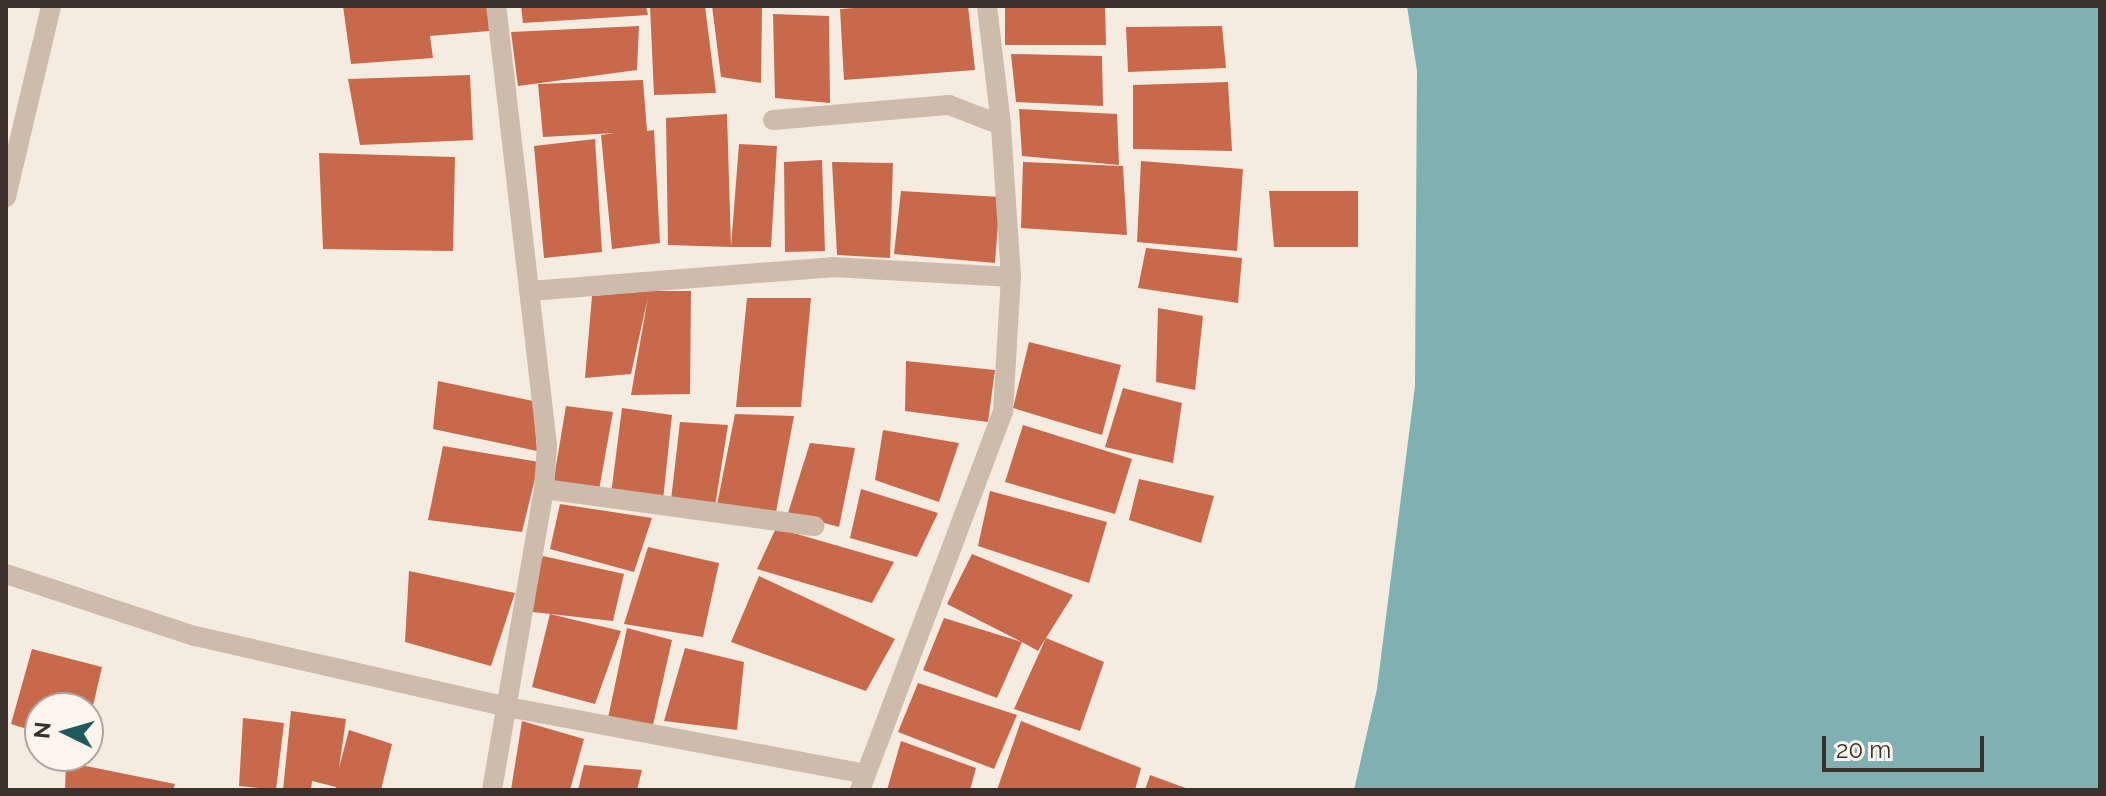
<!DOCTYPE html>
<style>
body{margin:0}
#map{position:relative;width:2106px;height:796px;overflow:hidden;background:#f4ebe1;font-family:Raleway,sans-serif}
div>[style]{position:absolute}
.water>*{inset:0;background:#7fb0b2}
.building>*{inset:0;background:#c8694b}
.minor>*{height:20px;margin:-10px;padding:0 10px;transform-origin:10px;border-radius:10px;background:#cdbbac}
span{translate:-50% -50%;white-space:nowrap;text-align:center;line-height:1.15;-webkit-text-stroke:6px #fbf5ee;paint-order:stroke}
.frame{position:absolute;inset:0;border:8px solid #3b302b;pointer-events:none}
.north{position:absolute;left:24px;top:692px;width:80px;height:80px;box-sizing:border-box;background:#fbf5ee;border:2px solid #aea6a0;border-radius:50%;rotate:275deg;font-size:22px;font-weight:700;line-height:32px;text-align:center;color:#3b302b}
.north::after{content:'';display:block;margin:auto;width:28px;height:36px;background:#1f5a5e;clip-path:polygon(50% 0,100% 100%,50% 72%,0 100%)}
.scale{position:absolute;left:1822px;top:736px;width:162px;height:36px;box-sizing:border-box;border:4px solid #3b302b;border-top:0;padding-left:10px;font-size:24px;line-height:28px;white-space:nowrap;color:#3b302b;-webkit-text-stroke:6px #fbf5ee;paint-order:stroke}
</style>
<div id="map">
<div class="water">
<i style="clip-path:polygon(1407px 6px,2100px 6px,2100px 790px,1354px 790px,1377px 689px,1415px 386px,1417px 71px)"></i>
</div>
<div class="building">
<i style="clip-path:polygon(343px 6px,488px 6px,489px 31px,430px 36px,433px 58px,351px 64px)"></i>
<i style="clip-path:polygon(521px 6px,646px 6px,648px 15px,523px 23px)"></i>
<i style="clip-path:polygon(650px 6px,705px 6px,716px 93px,654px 95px)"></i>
<i style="clip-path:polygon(712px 6px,762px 6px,761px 83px,721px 77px)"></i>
<i style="clip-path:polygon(883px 6px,968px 6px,975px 70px,844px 80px,840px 9px)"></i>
<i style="clip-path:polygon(1005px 6px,1105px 6px,1106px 45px,1005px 45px)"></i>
<i style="clip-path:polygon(773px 14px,829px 16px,830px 103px,775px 98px)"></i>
<i style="clip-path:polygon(639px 26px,637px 70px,518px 86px,511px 32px)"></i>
<i style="clip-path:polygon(1222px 26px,1226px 68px,1128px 72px,1126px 27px)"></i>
<i style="clip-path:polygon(1011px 54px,1102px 56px,1103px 106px,1016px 102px)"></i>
<i style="clip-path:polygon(470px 75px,473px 140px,360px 145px,348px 79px)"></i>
<i style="clip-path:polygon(643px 80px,647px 131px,654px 130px,660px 243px,612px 249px,601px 135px,615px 133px,543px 137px,538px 84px)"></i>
<i style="clip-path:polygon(1228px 82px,1232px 151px,1133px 149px,1133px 85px)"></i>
<i style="clip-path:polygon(1019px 109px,1117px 114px,1119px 165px,1022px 156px)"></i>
<i style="clip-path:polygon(727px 114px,731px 247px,668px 245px,666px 118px)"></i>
<i style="clip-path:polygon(595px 139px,602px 252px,544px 258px,534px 146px)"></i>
<i style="clip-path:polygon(739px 144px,777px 146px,771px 247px,731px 247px)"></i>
<i style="clip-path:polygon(319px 153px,455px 157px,453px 251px,323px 249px)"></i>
<i style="clip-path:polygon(822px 160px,825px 251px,785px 252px,784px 162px)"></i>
<i style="clip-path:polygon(1141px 161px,1243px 169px,1237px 251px,1137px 242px)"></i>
<i style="clip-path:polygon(832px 162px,893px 163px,890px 258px,837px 255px)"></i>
<i style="clip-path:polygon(1023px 162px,1123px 166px,1127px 235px,1021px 228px)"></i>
<i style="clip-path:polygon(901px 191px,1000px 197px,995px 263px,894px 254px)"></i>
<i style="clip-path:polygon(1269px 191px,1358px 191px,1358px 247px,1274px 247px)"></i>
<i style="clip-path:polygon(1146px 248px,1242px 258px,1238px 303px,1138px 288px)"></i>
<i style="clip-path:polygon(650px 291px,691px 291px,690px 394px,631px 395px,648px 297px,631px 374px,585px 378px,592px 296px)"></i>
<i style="clip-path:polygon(747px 298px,811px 298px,801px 407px,736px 407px)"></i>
<i style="clip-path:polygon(1158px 308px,1203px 316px,1195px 390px,1156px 382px)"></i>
<i style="clip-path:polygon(1029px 342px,1121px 365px,1102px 435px,1013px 408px)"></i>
<i style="clip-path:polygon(906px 361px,995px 370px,988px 422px,905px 411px)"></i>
<i style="clip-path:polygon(438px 381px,533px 401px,537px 451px,433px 429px)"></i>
<i style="clip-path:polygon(1123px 388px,1182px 403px,1173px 463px,1105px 447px)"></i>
<i style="clip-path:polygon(566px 406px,613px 412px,599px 490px,553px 484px)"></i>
<i style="clip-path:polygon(622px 408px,672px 415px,663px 500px,610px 502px)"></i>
<i style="clip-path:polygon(735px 414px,794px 416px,776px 512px,717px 505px)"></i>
<i style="clip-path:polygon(680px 422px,728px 425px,715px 506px,671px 500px)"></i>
<i style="clip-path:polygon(1023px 425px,1132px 459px,1115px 514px,1005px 482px)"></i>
<i style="clip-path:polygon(883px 430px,959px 443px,939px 502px,875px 480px)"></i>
<i style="clip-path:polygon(810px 443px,855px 448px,839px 527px,788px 513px)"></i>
<i style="clip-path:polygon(443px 446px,539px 462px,522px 532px,428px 520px)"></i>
<i style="clip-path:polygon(1139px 479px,1214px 496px,1201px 543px,1129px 520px)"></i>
<i style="clip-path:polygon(861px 489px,938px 513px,917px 557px,850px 538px)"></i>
<i style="clip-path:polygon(990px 491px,1107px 522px,1089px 583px,978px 546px)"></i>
<i style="clip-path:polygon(560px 504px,652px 518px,634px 572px,550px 549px)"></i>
<i style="clip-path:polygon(776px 528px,894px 562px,872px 603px,757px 569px)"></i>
<i style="clip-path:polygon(648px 547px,719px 563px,703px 637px,624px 624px)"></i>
<i style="clip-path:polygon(972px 554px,1073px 595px,1046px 638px,1104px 662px,1080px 731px,1014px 709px,1046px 638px,1038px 651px,1022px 642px,997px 698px,923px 670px,944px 618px,1022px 642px,947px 604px)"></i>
<i style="clip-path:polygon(543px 556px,624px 574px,613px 621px,524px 611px)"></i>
<i style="clip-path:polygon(409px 571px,515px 593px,491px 666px,405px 642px)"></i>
<i style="clip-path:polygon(759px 576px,895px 639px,866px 691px,731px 642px)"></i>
<i style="clip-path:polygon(550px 614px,621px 631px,595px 704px,532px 687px)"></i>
<i style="clip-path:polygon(627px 628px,672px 640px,653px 725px,608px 718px)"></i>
<i style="clip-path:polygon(685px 648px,744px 662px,737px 730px,664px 721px)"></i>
<i style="clip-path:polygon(32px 649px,102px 667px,89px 723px,88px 708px,40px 708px,40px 733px,11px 724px)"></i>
<i style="clip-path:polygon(918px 683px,1017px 715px,994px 769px,898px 732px)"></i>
<i style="clip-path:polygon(291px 711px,346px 719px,339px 768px,349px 730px,392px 744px,381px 790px,335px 790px,336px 787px,312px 781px,311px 790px,283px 790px)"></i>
<i style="clip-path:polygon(243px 718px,284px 723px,276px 790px,239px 786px)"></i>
<i style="clip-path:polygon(522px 721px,584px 739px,570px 790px,511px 790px)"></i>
<i style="clip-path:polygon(1021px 721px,1141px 768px,1135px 790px,997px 790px)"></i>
<i style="clip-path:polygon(901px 741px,976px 768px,970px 790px,887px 790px)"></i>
<i style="clip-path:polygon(66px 762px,175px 784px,173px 790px,65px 790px)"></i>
<i style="clip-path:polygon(584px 765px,642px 770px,637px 790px,578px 790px)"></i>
<i style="clip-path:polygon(1150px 775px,1191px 790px,1145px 790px)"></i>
</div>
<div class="minor">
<i style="left:773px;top:120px;width:177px;rotate:-4.9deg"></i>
<i style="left:949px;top:105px;width:56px;rotate:21deg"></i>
<i style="left:6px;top:197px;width:196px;rotate:-76.7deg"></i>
<i style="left:530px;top:291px;width:303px;rotate:-4.5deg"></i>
<i style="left:832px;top:267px;width:179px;rotate:3.2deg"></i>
<i style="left:544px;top:489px;width:273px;rotate:7.8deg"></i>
<i style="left:6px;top:574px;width:199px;rotate:18.2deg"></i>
<i style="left:195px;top:636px;width:321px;rotate:12.8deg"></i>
<i style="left:508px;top:707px;width:364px;rotate:10.6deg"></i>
<i style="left:492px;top:790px;width:305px;rotate:-80.2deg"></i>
<i style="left:544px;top:489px;width:44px;rotate:-86.1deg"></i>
<i style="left:547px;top:445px;width:442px;rotate:-96.6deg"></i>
<i style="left:860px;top:790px;width:405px;rotate:-69.3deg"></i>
<i style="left:1003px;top:411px;width:134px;rotate:-86.6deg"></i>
<i style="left:1011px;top:277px;width:152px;rotate:-93.8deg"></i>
<i style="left:1001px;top:125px;width:120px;rotate:-96.7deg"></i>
</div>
<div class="frame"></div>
<div class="north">N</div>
<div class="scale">20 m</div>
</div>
